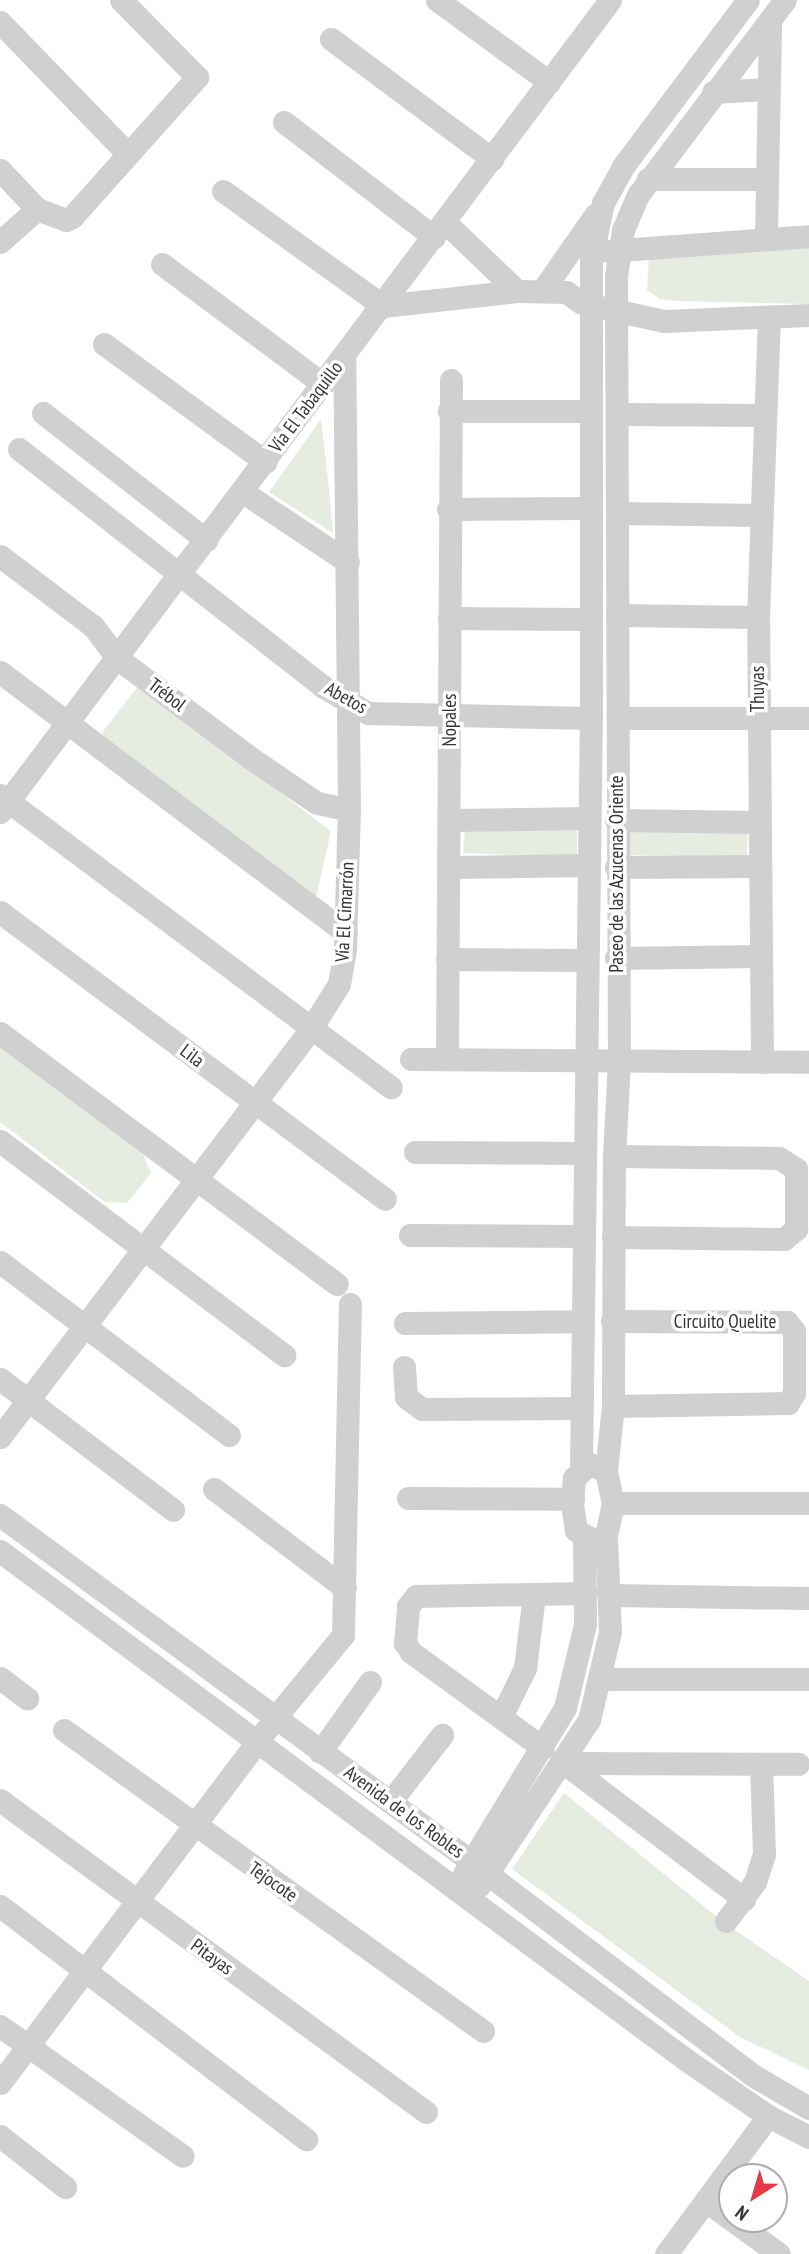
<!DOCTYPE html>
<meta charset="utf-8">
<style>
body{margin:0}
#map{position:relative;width:809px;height:2254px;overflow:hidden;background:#fff;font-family:"PT Sans Narrow",sans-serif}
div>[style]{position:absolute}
.green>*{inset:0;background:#e6ecdf}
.minor>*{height:23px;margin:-11.5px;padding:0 11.5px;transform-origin:11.5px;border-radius:11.5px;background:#d0d0d0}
span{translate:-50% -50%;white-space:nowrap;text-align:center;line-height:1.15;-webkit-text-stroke:7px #fff;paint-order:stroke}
.street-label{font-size:19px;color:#333}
.north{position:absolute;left:718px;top:2163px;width:70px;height:70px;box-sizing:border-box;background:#fff;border:2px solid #adadad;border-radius:50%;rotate:217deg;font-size:19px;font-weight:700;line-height:28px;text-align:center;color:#333}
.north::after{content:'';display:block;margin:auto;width:24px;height:32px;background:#e63946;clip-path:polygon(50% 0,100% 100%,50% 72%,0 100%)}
</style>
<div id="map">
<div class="green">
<i style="clip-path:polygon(809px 246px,809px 304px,678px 301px,660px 299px,647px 290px,649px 257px)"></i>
<i style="clip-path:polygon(321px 419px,328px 480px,333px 533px,269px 492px)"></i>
<i style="clip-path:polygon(139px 685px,331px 831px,316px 898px,101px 734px)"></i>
<i style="clip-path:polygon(630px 827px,748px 830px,747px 857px,626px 855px)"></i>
<i style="clip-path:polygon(577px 828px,577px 858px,463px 853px,465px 829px)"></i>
<i style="clip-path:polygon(0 1041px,140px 1147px,151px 1173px,127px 1203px,105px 1202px,0 1122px)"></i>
<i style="clip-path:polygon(564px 1793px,722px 1921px,809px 1981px,809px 2070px,740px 2037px,512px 1869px)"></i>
</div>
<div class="minor">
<i style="left:437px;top:0;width:139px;rotate:36.2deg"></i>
<i style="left:0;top:22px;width:181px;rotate:45.9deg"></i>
<i style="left:331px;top:39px;width:201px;rotate:36.7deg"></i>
<i style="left:713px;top:92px;width:55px;rotate:-3.1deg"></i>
<i style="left:284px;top:122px;width:189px;rotate:37.5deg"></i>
<i style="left:0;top:170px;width:54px;rotate:46.5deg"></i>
<i style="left:37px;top:209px;width:31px;rotate:21deg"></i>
<i style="left:66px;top:220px;width:7px;rotate:-27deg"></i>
<i style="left:72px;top:217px;width:188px;rotate:-48.2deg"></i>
<i style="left:197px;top:77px;width:108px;rotate:-134.6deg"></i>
<i style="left:648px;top:179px;width:119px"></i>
<i style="left:223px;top:191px;width:197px;rotate:35.7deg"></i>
<i style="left:383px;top:306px;width:135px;rotate:-6.4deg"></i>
<i style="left:517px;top:291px;width:49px;rotate:1.2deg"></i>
<i style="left:566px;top:292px;width:19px;rotate:35deg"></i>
<i style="left:582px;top:303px;width:84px;rotate:12.4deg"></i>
<i style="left:664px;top:321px;width:145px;rotate:-2.4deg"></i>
<i style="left:446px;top:223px;width:98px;rotate:43.8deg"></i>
<i style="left:766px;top:236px;width:215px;rotate:-88.9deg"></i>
<i style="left:0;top:242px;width:50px;rotate:-41.7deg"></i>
<i style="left:607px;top:251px;width:203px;rotate:-4.2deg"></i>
<i style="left:162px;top:264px;width:201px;rotate:36.7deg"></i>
<i style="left:542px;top:291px;width:93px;rotate:-55.1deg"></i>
<i style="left:104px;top:344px;width:200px;rotate:36.1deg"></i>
<i style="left:449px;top:411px;width:140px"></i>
<i style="left:43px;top:413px;width:207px;rotate:37.9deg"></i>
<i style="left:619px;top:414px;width:144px;rotate:0.4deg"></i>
<i style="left:19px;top:449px;width:385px;rotate:38deg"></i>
<i style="left:322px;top:686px;width:53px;rotate:30.4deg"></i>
<i style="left:368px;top:713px;width:223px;rotate:1.3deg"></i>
<i style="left:243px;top:492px;width:126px;rotate:33.7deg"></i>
<i style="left:448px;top:509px;width:141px;rotate:-0.4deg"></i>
<i style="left:619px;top:513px;width:142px;rotate:0.8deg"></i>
<i style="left:0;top:556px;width:116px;rotate:37deg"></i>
<i style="left:93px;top:626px;width:40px;rotate:53deg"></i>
<i style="left:117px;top:658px;width:169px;rotate:36.8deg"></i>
<i style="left:252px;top:759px;width:78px;rotate:34.1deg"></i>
<i style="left:317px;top:803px;width:33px;rotate:12deg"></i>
<i style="left:617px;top:615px;width:141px;rotate:0.8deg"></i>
<i style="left:449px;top:618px;width:140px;rotate:0.4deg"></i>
<i style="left:0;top:672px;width:433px;rotate:37deg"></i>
<i style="left:618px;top:718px;width:191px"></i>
<i style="left:0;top:795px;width:488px;rotate:36.8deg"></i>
<i style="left:0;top:812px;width:1016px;rotate:-53.08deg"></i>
<i style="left:449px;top:820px;width:139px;rotate:-0.8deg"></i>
<i style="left:616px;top:820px;width:143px;rotate:0.8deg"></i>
<i style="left:449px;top:867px;width:139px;rotate:-0.8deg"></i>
<i style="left:616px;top:867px;width:143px;rotate:-0.4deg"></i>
<i style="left:0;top:912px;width:480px;rotate:36.7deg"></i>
<i style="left:616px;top:958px;width:143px;rotate:-0.8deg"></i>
<i style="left:447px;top:959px;width:139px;rotate:0.4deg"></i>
<i style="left:0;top:1033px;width:420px;rotate:36.7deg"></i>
<i style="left:411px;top:1059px;width:398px;rotate:0.4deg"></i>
<i style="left:447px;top:1059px;width:679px;rotate:-89.66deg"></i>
<i style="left:762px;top:1062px;width:445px;rotate:-90.5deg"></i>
<i style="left:758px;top:617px;width:301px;rotate:-87.9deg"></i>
<i style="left:0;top:1141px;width:356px;rotate:37deg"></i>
<i style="left:415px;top:1152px;width:169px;rotate:0.3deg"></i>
<i style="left:410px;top:1235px;width:174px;rotate:0.3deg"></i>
<i style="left:613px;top:1237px;width:171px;rotate:0.7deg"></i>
<i style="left:784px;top:1239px;width:16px;rotate:-40deg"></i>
<i style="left:796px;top:1229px;width:60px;rotate:-90deg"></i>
<i style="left:796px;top:1169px;width:20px;rotate:-147deg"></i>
<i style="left:779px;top:1158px;width:165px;rotate:-179.3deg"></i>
<i style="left:0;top:1262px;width:287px;rotate:37.1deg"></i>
<i style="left:612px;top:1321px;width:175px;rotate:0.3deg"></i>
<i style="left:787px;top:1322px;width:11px;rotate:52deg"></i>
<i style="left:794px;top:1331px;width:62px;rotate:90deg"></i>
<i style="left:794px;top:1393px;width:12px;rotate:121deg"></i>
<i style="left:788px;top:1403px;width:175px;rotate:179deg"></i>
<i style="left:405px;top:1323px;width:178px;rotate:-0.6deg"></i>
<i style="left:404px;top:1367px;width:30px;rotate:86deg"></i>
<i style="left:406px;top:1397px;width:20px;rotate:37deg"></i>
<i style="left:422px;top:1409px;width:159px;rotate:-0.4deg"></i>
<i style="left:0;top:1379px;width:217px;rotate:37.1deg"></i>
<i style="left:0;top:1437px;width:512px;rotate:-52.7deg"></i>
<i style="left:310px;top:1030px;width:54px;rotate:-57.8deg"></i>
<i style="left:339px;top:984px;width:36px;rotate:-80deg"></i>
<i style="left:345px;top:949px;width:139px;rotate:-88.4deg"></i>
<i style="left:349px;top:810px;width:454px;rotate:-90.6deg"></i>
<i style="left:589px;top:1464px;width:18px;rotate:22deg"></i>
<i style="left:606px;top:1471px;width:33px;rotate:78deg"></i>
<i style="left:613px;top:1503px;width:34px;rotate:102deg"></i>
<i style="left:606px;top:1536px;width:14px;rotate:163deg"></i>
<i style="left:593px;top:1540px;width:20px;rotate:-150deg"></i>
<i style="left:576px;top:1530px;width:25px;rotate:-99deg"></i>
<i style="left:572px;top:1505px;width:27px;rotate:-86deg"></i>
<i style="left:574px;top:1478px;width:21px;rotate:-43deg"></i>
<i style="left:581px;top:1467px;width:749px;rotate:-89.24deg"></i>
<i style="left:591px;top:718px;width:459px;rotate:-90deg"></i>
<i style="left:591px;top:259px;width:57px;rotate:-77.9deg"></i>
<i style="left:603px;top:203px;width:43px;rotate:-61.1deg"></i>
<i style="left:624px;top:165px;width:206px;rotate:-53.1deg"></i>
<i style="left:606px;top:1471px;width:65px;rotate:-83.9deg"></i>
<i style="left:613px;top:1406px;width:250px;rotate:-89.8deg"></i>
<i style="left:614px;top:1156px;width:94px;rotate:-87deg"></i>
<i style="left:619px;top:1062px;width:786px;rotate:-90.22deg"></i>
<i style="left:616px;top:276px;width:47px;rotate:-81.3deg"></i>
<i style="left:623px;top:230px;width:38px;rotate:-67deg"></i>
<i style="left:638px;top:195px;width:244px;rotate:-53deg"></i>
<i style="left:214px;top:1489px;width:164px;rotate:37.1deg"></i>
<i style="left:408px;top:1498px;width:165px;rotate:0.3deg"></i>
<i style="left:613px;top:1503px;width:196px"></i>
<i style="left:0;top:1515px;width:586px;rotate:36.32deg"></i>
<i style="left:472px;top:1862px;width:354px;rotate:37.2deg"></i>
<i style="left:754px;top:2076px;width:64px;rotate:30.2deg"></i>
<i style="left:0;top:1551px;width:853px;rotate:36.56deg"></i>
<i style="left:685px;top:2059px;width:101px;rotate:34.5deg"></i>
<i style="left:768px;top:2116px;width:46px;rotate:27.1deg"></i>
<i style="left:611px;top:1595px;width:198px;rotate:0.9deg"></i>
<i style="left:0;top:1678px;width:34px;rotate:37deg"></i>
<i style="left:602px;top:1679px;width:207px"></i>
<i style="left:501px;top:1717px;width:55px;rotate:-63.9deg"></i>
<i style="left:525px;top:1668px;width:74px;rotate:-83deg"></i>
<i style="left:64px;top:1730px;width:516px;rotate:35.69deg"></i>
<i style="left:543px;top:1748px;width:163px;rotate:-144deg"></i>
<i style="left:411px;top:1652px;width:11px;rotate:-124deg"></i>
<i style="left:405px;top:1643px;width:37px;rotate:-85deg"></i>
<i style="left:408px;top:1606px;width:13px;rotate:-51deg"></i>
<i style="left:416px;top:1596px;width:170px;rotate:-1deg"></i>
<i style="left:320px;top:1752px;width:86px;rotate:-54.5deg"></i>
<i style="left:564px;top:1763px;width:234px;rotate:0.2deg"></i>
<i style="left:564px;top:1763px;width:226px;rotate:37.1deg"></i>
<i style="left:0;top:1800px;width:528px;rotate:36.22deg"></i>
<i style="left:390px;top:1802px;width:85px;rotate:-52.2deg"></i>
<i style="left:464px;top:1874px;width:194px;rotate:-58.7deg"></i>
<i style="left:565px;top:1708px;width:86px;rotate:-76.6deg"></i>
<i style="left:585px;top:1624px;width:86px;rotate:-90.7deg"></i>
<i style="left:479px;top:1886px;width:199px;rotate:-56.5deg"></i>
<i style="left:589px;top:1720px;width:90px;rotate:-76.6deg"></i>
<i style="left:610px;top:1632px;width:96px;rotate:-92.4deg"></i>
<i style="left:0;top:1906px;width:385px;rotate:37.3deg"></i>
<i style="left:726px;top:1921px;width:49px;rotate:-53.4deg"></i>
<i style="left:755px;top:1882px;width:29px;rotate:-72deg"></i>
<i style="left:764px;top:1854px;width:90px;rotate:-91.9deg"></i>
<i style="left:0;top:2026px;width:224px;rotate:35.4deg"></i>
<i style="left:0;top:2083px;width:456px;rotate:-53deg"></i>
<i style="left:274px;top:1719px;width:109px;rotate:-50.6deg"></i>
<i style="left:343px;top:1635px;width:331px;rotate:-88.8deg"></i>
<i style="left:0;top:2136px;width:83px;rotate:38.1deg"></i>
<i style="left:706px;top:2201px;width:90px;rotate:36deg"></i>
<i style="left:666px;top:2254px;width:172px;rotate:-53.5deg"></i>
</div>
<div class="street-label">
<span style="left:306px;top:407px;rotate:-53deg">Vía El Tabaquillo</span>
<span style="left:758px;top:689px;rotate:-90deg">Thuyas</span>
<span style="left:167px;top:695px;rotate:37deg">Trébol</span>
<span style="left:346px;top:698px;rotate:29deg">Abetos</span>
<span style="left:450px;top:720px;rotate:-90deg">Nopales</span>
<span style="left:617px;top:874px;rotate:-90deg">Paseo de las Azucenas Oriente</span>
<span style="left:345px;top:912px;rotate:-87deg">Vía El Cimarrón</span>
<span style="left:192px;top:1056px;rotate:37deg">Lila</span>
<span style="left:725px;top:1322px">Circuito Quelite</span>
<span style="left:404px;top:1812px;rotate:36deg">Avenida de los Robles</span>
<span style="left:273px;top:1882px;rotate:35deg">Tejocote</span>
<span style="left:212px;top:1957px;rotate:36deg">Pitayas</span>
</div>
<div class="north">N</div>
</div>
